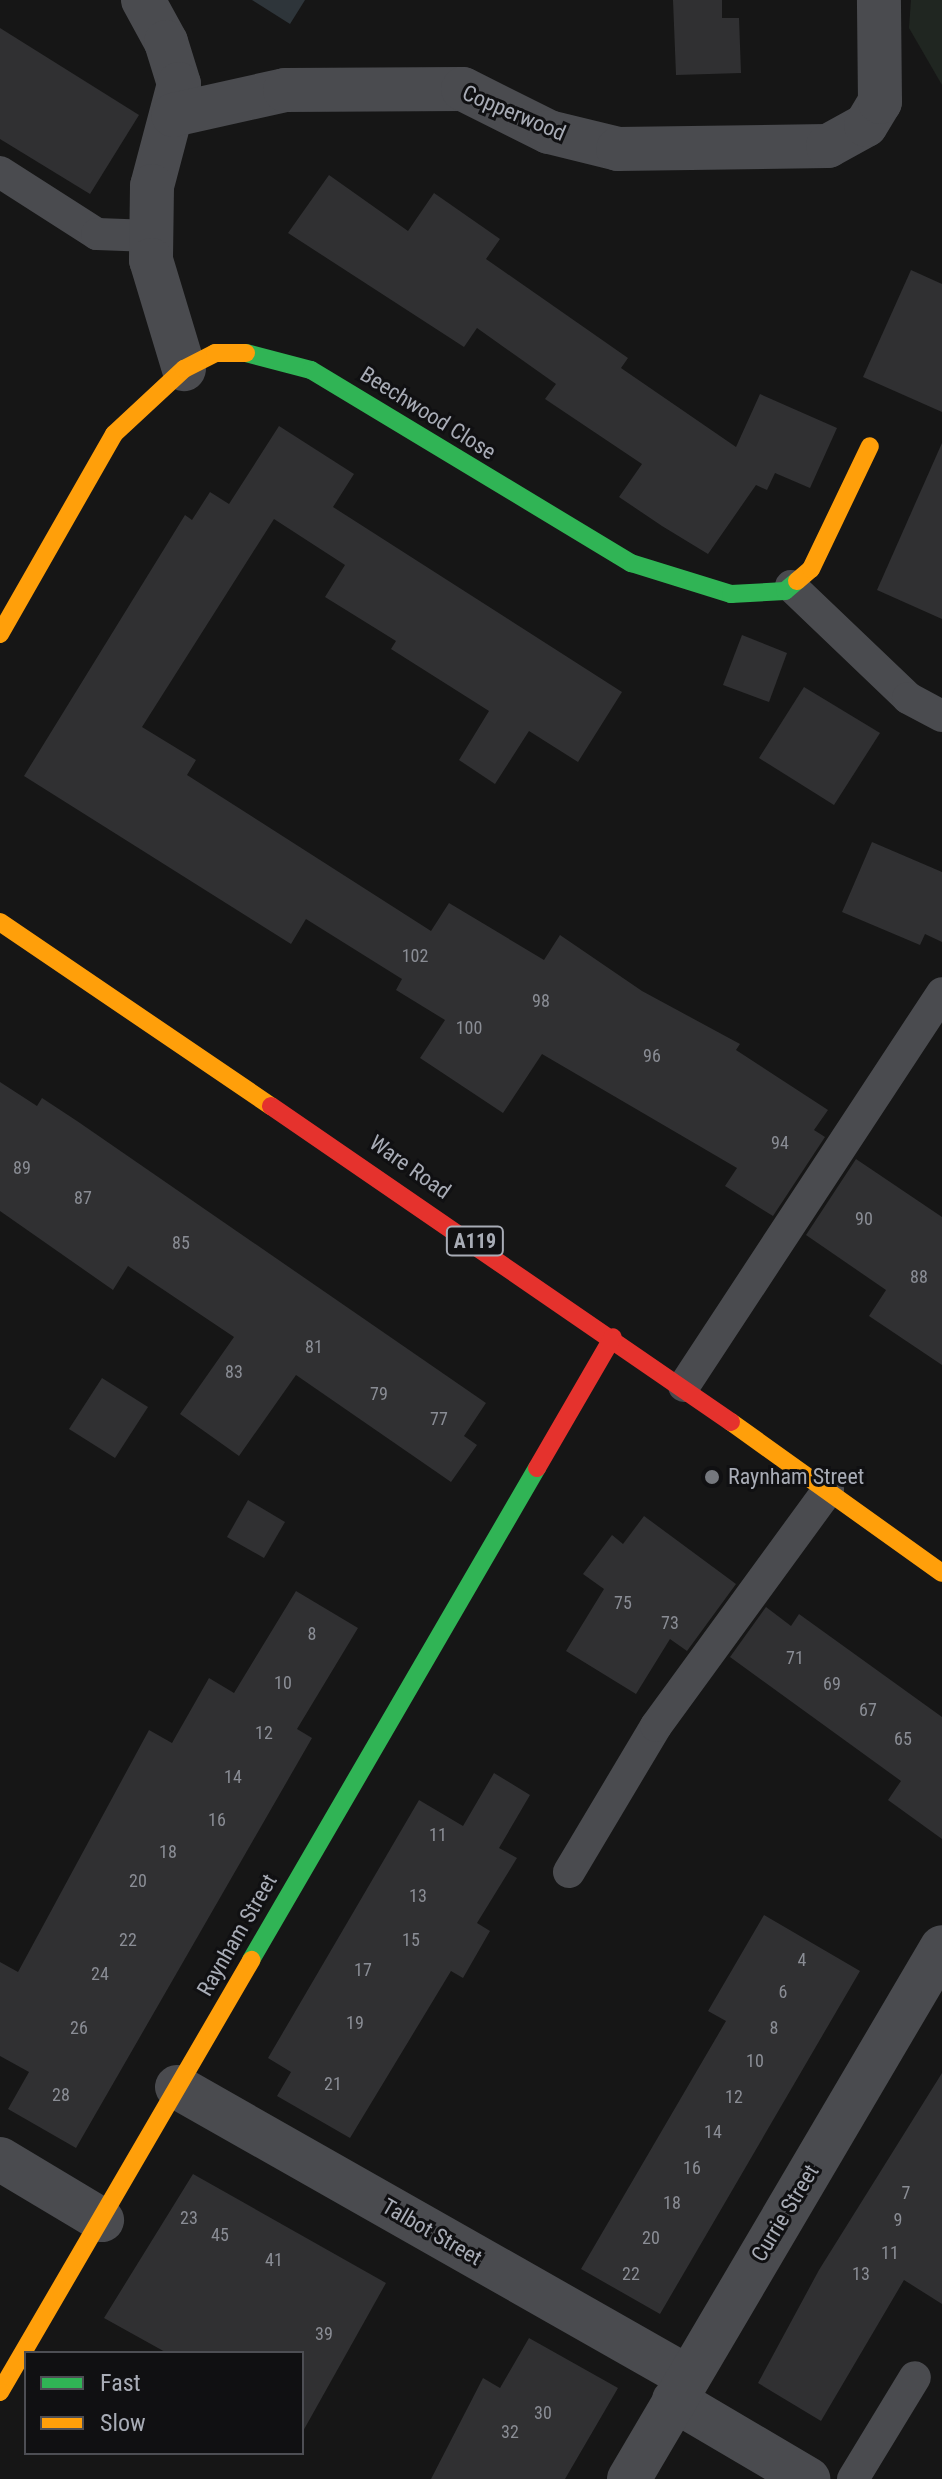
<!DOCTYPE html>
<style>
body{margin:0}
#map{position:relative;width:942px;height:2479px;overflow:hidden;background:#161616;font-family:"Roboto Condensed",sans-serif}
div>[style]{position:absolute}
.green>*{inset:0;background:#202621}
.water>*{inset:0;background:#2e353a}
.building>*{inset:0;background:#303032}
.lane>*{height:32px;margin:-16px;padding:0 16px;transform-origin:16px;border-radius:16px;background:#4a4b4f}
.street>*{height:44px;margin:-22px;padding:0 22px;transform-origin:22px;border-radius:22px;background:#4a4b4f}
.fast>*{height:18px;margin:-9px;padding:0 9px;transform-origin:9px;border-radius:9px;background:#30b455}
.slow>*{height:18px;margin:-9px;padding:0 9px;transform-origin:9px;border-radius:9px;background:#ff9f0a}
.jam>*{height:18px;margin:-9px;padding:0 9px;transform-origin:9px;border-radius:9px;background:#e5322d}
.dots>*{width:22px;height:22px;translate:-50% -50%;box-sizing:border-box;border:4px solid #101012;border-radius:50%}
span{translate:-50% -50%;white-space:nowrap;text-align:center;line-height:1.15;-webkit-text-stroke:6px #101012;paint-order:stroke}
.number-label{font-size:18px;color:#8a8d95}
.number-label span{-webkit-text-stroke-width:0}
.shield-label span{padding:2px 6px;background:#101012;border:2px solid;border-radius:6px;-webkit-text-stroke-width:0}
.shield-label{font-size:20px;color:#a8acb6;font-weight:700}
.street-label{font-size:22px;color:#a8acb6}
.poi-label{font-size:22px;color:#a8acb6}
.left{translate:0 -50%;text-align:left}
.legend{position:absolute;left:24px;top:2351px;width:280px;height:104px;box-sizing:border-box;background:#101012;border:2px solid #4d4e54;margin:0;padding:10px 14px;list-style:none;font-size:24px;color:#a8acb6}
.legend li{display:flex;align-items:center;gap:16px;height:40px}
.legend b{width:40px;border:2px solid #4d4e54}
</style>
<div id="map">
<div class="green">
<i style="clip-path:polygon(911px 0,942px 0,942px 85px,909px 28px)"></i>
</div>
<div class="water">
<i style="clip-path:polygon(252px 0,305px 0,290px 24px)"></i>
</div>
<div class="building">
<i style="clip-path:polygon(673px 0,722px 0,722px 18px,739px 18px,741px 73px,676px 75px)"></i>
<i style="clip-path:polygon(0 28px,139px 115px,90px 194px,0 139px)"></i>
<i style="clip-path:polygon(329px 175px,408px 231px,434px 193px,500px 239px,486px 259px,628px 358px,621px 368px,736px 447px,760px 394px,837px 428px,810px 488px,775px 473px,767px 490px,756px 485px,708px 554px,662px 526px,619px 497px,642px 464px,545px 399px,556px 384px,477px 328px,464px 347px,288px 233px)"></i>
<i style="clip-path:polygon(911px 270px,942px 284px,942px 412px,863px 377px)"></i>
<i style="clip-path:polygon(279px 426px,354px 474px,333px 507px,622px 692px,578px 762px,529px 731px,495px 784px,459px 760px,489px 711px,391px 649px,396px 641px,325px 597px,345px 565px,274px 519px,142px 727px,196px 760px,187px 775px,431px 931px,449px 903px,544px 960px,560px 935px,642px 991px,740px 1044px,736px 1050px,828px 1110px,814px 1130px,825px 1137px,773px 1216px,725px 1186px,737px 1168px,542px 1054px,503px 1113px,420px 1058px,445px 1020px,396px 990px,402px 979px,306px 919px,291px 944px,24px 776px,185px 515px,192px 520px,210px 492px,229px 504px)"></i>
<i style="clip-path:polygon(942px 443px,942px 619px,877px 590px)"></i>
<i style="clip-path:polygon(742px 635px,787px 653px,769px 702px,723px 685px)"></i>
<i style="clip-path:polygon(804px 687px,880px 733px,834px 805px,759px 758px)"></i>
<i style="clip-path:polygon(872px 842px,942px 872px,942px 942px,925px 934px,920px 945px,842px 912px)"></i>
<i style="clip-path:polygon(0 1082px,37px 1106px,42px 1098px,77px 1121px,486px 1403px,464px 1436px,477px 1445px,451px 1482px,296px 1375px,239px 1456px,180px 1414px,234px 1337px,128px 1266px,113px 1290px,0 1211px)"></i>
<i style="clip-path:polygon(856px 1159px,942px 1217px,942px 1365px,869px 1316px,886px 1290px,806px 1235px)"></i>
<i style="clip-path:polygon(102px 1378px,148px 1407px,115px 1458px,69px 1429px)"></i>
<i style="clip-path:polygon(248px 1500px,285px 1522px,264px 1558px,227px 1537px)"></i>
<i style="clip-path:polygon(644px 1516px,736px 1584px,687px 1651px,670px 1639px,636px 1694px,566px 1651px,604px 1589px,583px 1574px,612px 1535px,623px 1544px)"></i>
<i style="clip-path:polygon(296px 1591px,358px 1628px,297px 1729px,312px 1738px,76px 2148px,8px 2109px,29px 2072px,0 2056px,0 1962px,18px 1972px,149px 1730px,172px 1743px,209px 1678px,234px 1693px)"></i>
<i style="clip-path:polygon(766px 1607px,791px 1626px,799px 1614px,942px 1717px,942px 1839px,888px 1800px,901px 1781px,730px 1657px)"></i>
<i style="clip-path:polygon(494px 1773px,530px 1795px,499px 1848px,517px 1858px,477px 1923px,490px 1931px,463px 1978px,451px 1971px,350px 2138px,277px 2096px,291px 2072px,268px 2058px,419px 1800px,463px 1826px)"></i>
<i style="clip-path:polygon(764px 1915px,860px 1971px,660px 2314px,581px 2269px,726px 2021px,708px 2011px)"></i>
<i style="clip-path:polygon(942px 2073px,942px 2304px,904px 2280px,821px 2421px,758px 2383px,819px 2270px)"></i>
<i style="clip-path:polygon(193px 2174px,386px 2283px,302px 2433px,302px 2353px,167px 2353px,104px 2318px)"></i>
<i style="clip-path:polygon(529px 2338px,618px 2388px,565px 2479px,431px 2479px,483px 2378px,500px 2388px)"></i>
</div>
<div class="lane">
<i style="left:0;top:172px;width:115px;rotate:32.6deg"></i>
<i style="left:97px;top:234px;width:54px;rotate:2.1deg"></i>
<i style="left:791px;top:586px;width:162px;rotate:43.7deg"></i>
<i style="left:908px;top:698px;width:38px;rotate:28deg"></i>
<i style="left:684px;top:1386px;width:470px;rotate:-56.7deg"></i>
<i style="left:569px;top:1872px;width:170px;rotate:-59.2deg"></i>
<i style="left:656px;top:1726px;width:292px;rotate:-53.9deg"></i>
<i style="left:853px;top:2479px;width:119px;rotate:-58.7deg"></i>
</div>
<div class="street">
<i style="left:143px;top:0;width:48px;rotate:61.3deg"></i>
<i style="left:166px;top:42px;width:44px;rotate:72.8deg"></i>
<i style="left:179px;top:84px;width:106px;rotate:104.8deg"></i>
<i style="left:152px;top:186px;width:74px;rotate:90.8deg"></i>
<i style="left:151px;top:260px;width:114px;rotate:73.2deg"></i>
<i style="left:173px;top:115px;width:115px;rotate:-12.6deg"></i>
<i style="left:285px;top:90px;width:178px;rotate:-0.3deg"></i>
<i style="left:463px;top:89px;width:96px;rotate:26.6deg"></i>
<i style="left:549px;top:132px;width:71px;rotate:13.8deg"></i>
<i style="left:618px;top:149px;width:210px;rotate:-0.8deg"></i>
<i style="left:828px;top:146px;width:43px;rotate:-28.9deg"></i>
<i style="left:866px;top:125px;width:27px;rotate:-59deg"></i>
<i style="left:880px;top:102px;width:102px;rotate:-90.6deg"></i>
<i style="left:177px;top:2087px;width:588px;rotate:29.58deg"></i>
<i style="left:0;top:2159px;width:119px;rotate:30.9deg"></i>
<i style="left:674px;top:2400px;width:156px;rotate:30.5deg"></i>
<i style="left:629px;top:2479px;width:617px;rotate:-59.53deg"></i>
</div>
<div class="fast">
<i style="left:246px;top:353px;width:67px;rotate:14.7deg"></i>
<i style="left:311px;top:370px;width:374px;rotate:31.1deg"></i>
<i style="left:631px;top:563px;width:105px;rotate:17.2deg"></i>
<i style="left:731px;top:594px;width:54px;rotate:-3.2deg"></i>
<i style="left:785px;top:591px;width:16px;rotate:-40deg"></i>
<i style="left:251px;top:1960px;width:569px;rotate:-59.83deg"></i>
</div>
<div class="slow">
<i style="left:797px;top:581px;width:18px;rotate:-41deg"></i>
<i style="left:811px;top:569px;width:136px;rotate:-64.4deg"></i>
<i style="left:0;top:634px;width:230px;rotate:-60.3deg"></i>
<i style="left:114px;top:434px;width:96px;rotate:-42.9deg"></i>
<i style="left:184px;top:369px;width:35px;rotate:-27deg"></i>
<i style="left:215px;top:353px;width:31px"></i>
<i style="left:0;top:922px;width:328px;rotate:34.2deg"></i>
<i style="left:731px;top:1422px;width:259px;rotate:35.6deg"></i>
<i style="left:0;top:2392px;width:500px;rotate:-59.8deg"></i>
</div>
<div class="jam">
<i style="left:271px;top:1106px;width:558px;rotate:34.49deg"></i>
<i style="left:537px;top:1468px;width:151px;rotate:-59.9deg"></i>
</div>
<div class="dots">
<i style="left:712px;top:1477px;background:#75787e"></i>
</div>
<div class="number-label">
<span style="left:415px;top:956px">102</span>
<span style="left:541px;top:1001px">98</span>
<span style="left:469px;top:1028px">100</span>
<span style="left:652px;top:1056px">96</span>
<span style="left:780px;top:1143px">94</span>
<span style="left:22px;top:1168px">89</span>
<span style="left:83px;top:1198px">87</span>
<span style="left:864px;top:1219px">90</span>
<span style="left:181px;top:1243px">85</span>
<span style="left:919px;top:1277px">88</span>
<span style="left:314px;top:1347px">81</span>
<span style="left:234px;top:1372px">83</span>
<span style="left:379px;top:1394px">79</span>
<span style="left:439px;top:1419px">77</span>
<span style="left:623px;top:1603px">75</span>
<span style="left:670px;top:1623px">73</span>
<span style="left:312px;top:1634px">8</span>
<span style="left:795px;top:1658px">71</span>
<span style="left:283px;top:1683px">10</span>
<span style="left:832px;top:1684px">69</span>
<span style="left:868px;top:1710px">67</span>
<span style="left:264px;top:1733px">12</span>
<span style="left:903px;top:1739px">65</span>
<span style="left:233px;top:1777px">14</span>
<span style="left:217px;top:1820px">16</span>
<span style="left:438px;top:1835px">11</span>
<span style="left:168px;top:1852px">18</span>
<span style="left:138px;top:1881px">20</span>
<span style="left:418px;top:1896px">13</span>
<span style="left:128px;top:1940px">22</span>
<span style="left:411px;top:1940px">15</span>
<span style="left:802px;top:1960px">4</span>
<span style="left:363px;top:1970px">17</span>
<span style="left:100px;top:1974px">24</span>
<span style="left:783px;top:1992px">6</span>
<span style="left:355px;top:2023px">19</span>
<span style="left:79px;top:2028px">26</span>
<span style="left:774px;top:2028px">8</span>
<span style="left:755px;top:2061px">10</span>
<span style="left:333px;top:2084px">21</span>
<span style="left:61px;top:2095px">28</span>
<span style="left:734px;top:2097px">12</span>
<span style="left:713px;top:2132px">14</span>
<span style="left:692px;top:2168px">16</span>
<span style="left:906px;top:2193px">7</span>
<span style="left:672px;top:2203px">18</span>
<span style="left:189px;top:2218px">23</span>
<span style="left:898px;top:2220px">9</span>
<span style="left:220px;top:2235px">45</span>
<span style="left:651px;top:2238px">20</span>
<span style="left:890px;top:2253px">11</span>
<span style="left:274px;top:2260px">41</span>
<span style="left:631px;top:2274px">22</span>
<span style="left:861px;top:2274px">13</span>
<span style="left:324px;top:2334px">39</span>
<span style="left:543px;top:2413px">30</span>
<span style="left:510px;top:2432px">32</span>
</div>
<div class="shield-label">
<span style="left:475px;top:1241px">A119</span>
</div>
<div class="street-label">
<span style="left:514px;top:113px;rotate:23deg">Copperwood</span>
<span style="left:428px;top:413px;rotate:32deg">Beechwood Close</span>
<span style="left:410px;top:1167px;rotate:35deg">Ware Road</span>
<span style="left:237px;top:1935px;rotate:-60deg">Raynham Street</span>
<span style="left:785px;top:2213px;rotate:-59deg">Currie Street</span>
<span style="left:432px;top:2232px;rotate:30deg">Talbot Street</span>
</div>
<div class="poi-label">
<span class="left" style="left:728px;top:1477px">Raynham Street</span>
</div>
<ul class="legend">
<li><b style="height:10px;background:#30b455"></b>Fast</li>
<li><b style="height:10px;background:#ff9f0a"></b>Slow</li>
</ul>
</div>
